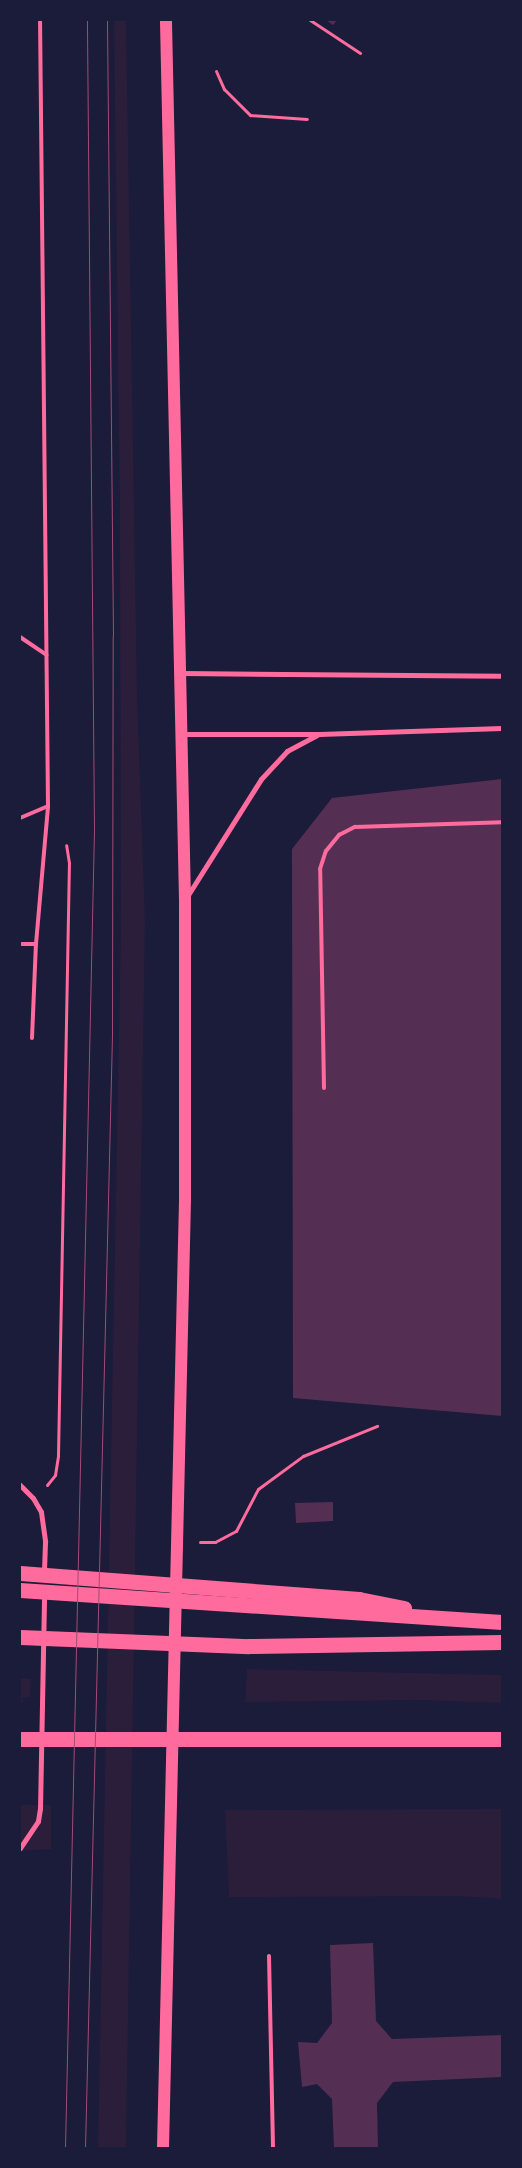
<!DOCTYPE html>
<style>
body{margin:0}
#map{position:relative;width:522px;height:2168px;overflow:hidden;background:#1b1b3a;font-family:"Libre Baskerville",serif}
div>[style]{position:absolute}
.green>*{inset:0;background:#2a1e3b}
.building>*{inset:0;background:#542f53}
.path>*{height:3px;margin:-1.5px;padding:0 1.5px;transform-origin:1.5px;border-radius:1.5px;background:#ff6b9d}
.service>*{height:4px;margin:-2px;padding:0 2px;transform-origin:2px;border-radius:2px;background:#ff6b9d}
.minor>*{height:5px;margin:-2.5px;padding:0 2.5px;transform-origin:2.5px;border-radius:2.5px;background:#ff6b9d}
.primary>*{height:12px;margin:-6px;padding:0 6px;transform-origin:6px;border-radius:6px;background:#ff6b9d}
.motorway>*{height:15px;margin:-7.5px;padding:0 7.5px;transform-origin:7.5px;border-radius:7.5px;background:#ff6b9d}
.tram>*{height:1px;margin:-0.5px;padding:0 0.5px;transform-origin:0.5px;border-radius:0.5px;background:#a44b75}
span{translate:-50% -50%;white-space:nowrap;text-align:center;line-height:1.15;-webkit-text-stroke:5px #1b1b3a;paint-order:stroke}
.frame{position:absolute;inset:0;border:21px solid #1b1b3a;pointer-events:none}
</style>
<div id="map">
<div class="green">
<i style="clip-path:polygon(114px 20px,126px 20px,137px 693px,145px 921px,126px 2148px,98px 2148px,121px 927px,120px 518px)"></i>
<i style="clip-path:polygon(247px 1669px,502px 1675px,502px 1703px,420px 1700px,245px 1702px)"></i>
<i style="clip-path:polygon(20px 1678px,31px 1679px,30px 1697px,23px 1697px,23px 1702px,20px 1703px)"></i>
<i style="clip-path:polygon(20px 1805px,51px 1805px,51px 1849px,20px 1851px)"></i>
<i style="clip-path:polygon(502px 1809px,502px 1899px,458px 1896px,229px 1897px,225px 1810px)"></i>
</div>
<div class="building">
<i style="clip-path:polygon(326px 20px,337px 20px,333px 25px)"></i>
<i style="clip-path:polygon(502px 779px,502px 1416px,293px 1398px,292px 849px,332px 798px)"></i>
<i style="clip-path:polygon(333px 1502px,333px 1521px,296px 1523px,295px 1503px)"></i>
<i style="clip-path:polygon(373px 1943px,376px 2021px,392px 2039px,502px 2035px,502px 2077px,393px 2082px,377px 2103px,378px 2148px,334px 2148px,332px 2099px,317px 2084px,302px 2087px,298px 2042px,317px 2043px,332px 2023px,330px 1945px)"></i>
</div>
<div class="path">
<i style="left:310px;top:20px;width:60px;rotate:33.4deg"></i>
<i style="left:216px;top:71px;width:20px;rotate:66deg"></i>
<i style="left:224px;top:89px;width:37px;rotate:45deg"></i>
<i style="left:250px;top:115px;width:57px;rotate:4deg"></i>
<i style="left:47px;top:1485px;width:13px;rotate:-51deg"></i>
<i style="left:55px;top:1475px;width:20px;rotate:-81deg"></i>
<i style="left:58px;top:1455px;width:592px;rotate:-88.94deg"></i>
<i style="left:69px;top:863px;width:18px;rotate:-99deg"></i>
<i style="left:200px;top:1542px;width:15px"></i>
<i style="left:215px;top:1542px;width:24px;rotate:-28deg"></i>
<i style="left:236px;top:1531px;width:47px;rotate:-62.4deg"></i>
<i style="left:258px;top:1489px;width:56px;rotate:-36.3deg"></i>
<i style="left:303px;top:1456px;width:80px;rotate:-22.1deg"></i>
</div>
<div class="service">
<i style="left:20px;top:637px;width:32px;rotate:34deg"></i>
<i style="left:20px;top:818px;width:30px;rotate:-23deg"></i>
<i style="left:20px;top:944px;width:16px"></i>
<i style="left:32px;top:1038px;width:94px;rotate:-87.6deg"></i>
<i style="left:36px;top:944px;width:139px;rotate:-85deg"></i>
<i style="left:48px;top:806px;width:786px;rotate:-90.58deg"></i>
<i style="left:324px;top:1088px;width:219px;rotate:-91deg"></i>
<i style="left:320px;top:869px;width:19px;rotate:-72deg"></i>
<i style="left:326px;top:851px;width:21px;rotate:-51deg"></i>
<i style="left:339px;top:835px;width:18px;rotate:-27deg"></i>
<i style="left:355px;top:827px;width:147px;rotate:-1.9deg"></i>
<i style="left:269px;top:1956px;width:192px;rotate:88.8deg"></i>
</div>
<div class="minor">
<i style="left:181px;top:673px;width:321px;rotate:0.5deg"></i>
<i style="left:183px;top:734px;width:136px"></i>
<i style="left:319px;top:734px;width:183px;rotate:-1.9deg"></i>
<i style="left:188px;top:895px;width:137px;rotate:-57.8deg"></i>
<i style="left:261px;top:779px;width:38px;rotate:-47deg"></i>
<i style="left:287px;top:751px;width:34px;rotate:-28deg"></i>
<i style="left:20px;top:1485px;width:18px;rotate:45deg"></i>
<i style="left:33px;top:1498px;width:16px;rotate:60deg"></i>
<i style="left:41px;top:1512px;width:30px;rotate:82deg"></i>
<i style="left:45px;top:1542px;width:32px;rotate:92deg"></i>
<i style="left:20px;top:1848px;width:32px;rotate:-56deg"></i>
<i style="left:38px;top:1821px;width:12px;rotate:-81deg"></i>
<i style="left:40px;top:1809px;width:216px;rotate:-88.9deg"></i>
</div>
<div class="primary">
<i style="left:163px;top:2148px;width:949px;rotate:-88.67deg"></i>
<i style="left:185px;top:1199px;width:299px;rotate:-90deg"></i>
<i style="left:185px;top:900px;width:880px;rotate:-91.24deg"></i>
</div>
<div class="motorway">
<i style="left:20px;top:1573px;width:340px;rotate:4.4deg"></i>
<i style="left:359px;top:1599px;width:46px;rotate:11.3deg"></i>
<i style="left:20px;top:1590px;width:483px;rotate:3.8deg"></i>
<i style="left:20px;top:1637px;width:229px;rotate:2.3deg"></i>
<i style="left:249px;top:1646px;width:253px;rotate:-0.9deg"></i>
<i style="left:20px;top:1739px;width:482px"></i>
</div>
<div class="tram">
<i style="left:65px;top:2148px;width:1318px;rotate:-88.74deg"></i>
<i style="left:94px;top:830px;width:810px;rotate:-90.5deg"></i>
<i style="left:85px;top:2148px;width:1114px;rotate:-88.61deg"></i>
<i style="left:112px;top:1034px;width:398px;rotate:-89.9deg"></i>
<i style="left:113px;top:636px;width:616px;rotate:-90.56deg"></i>
</div>
<div class="frame"></div>
</div>
